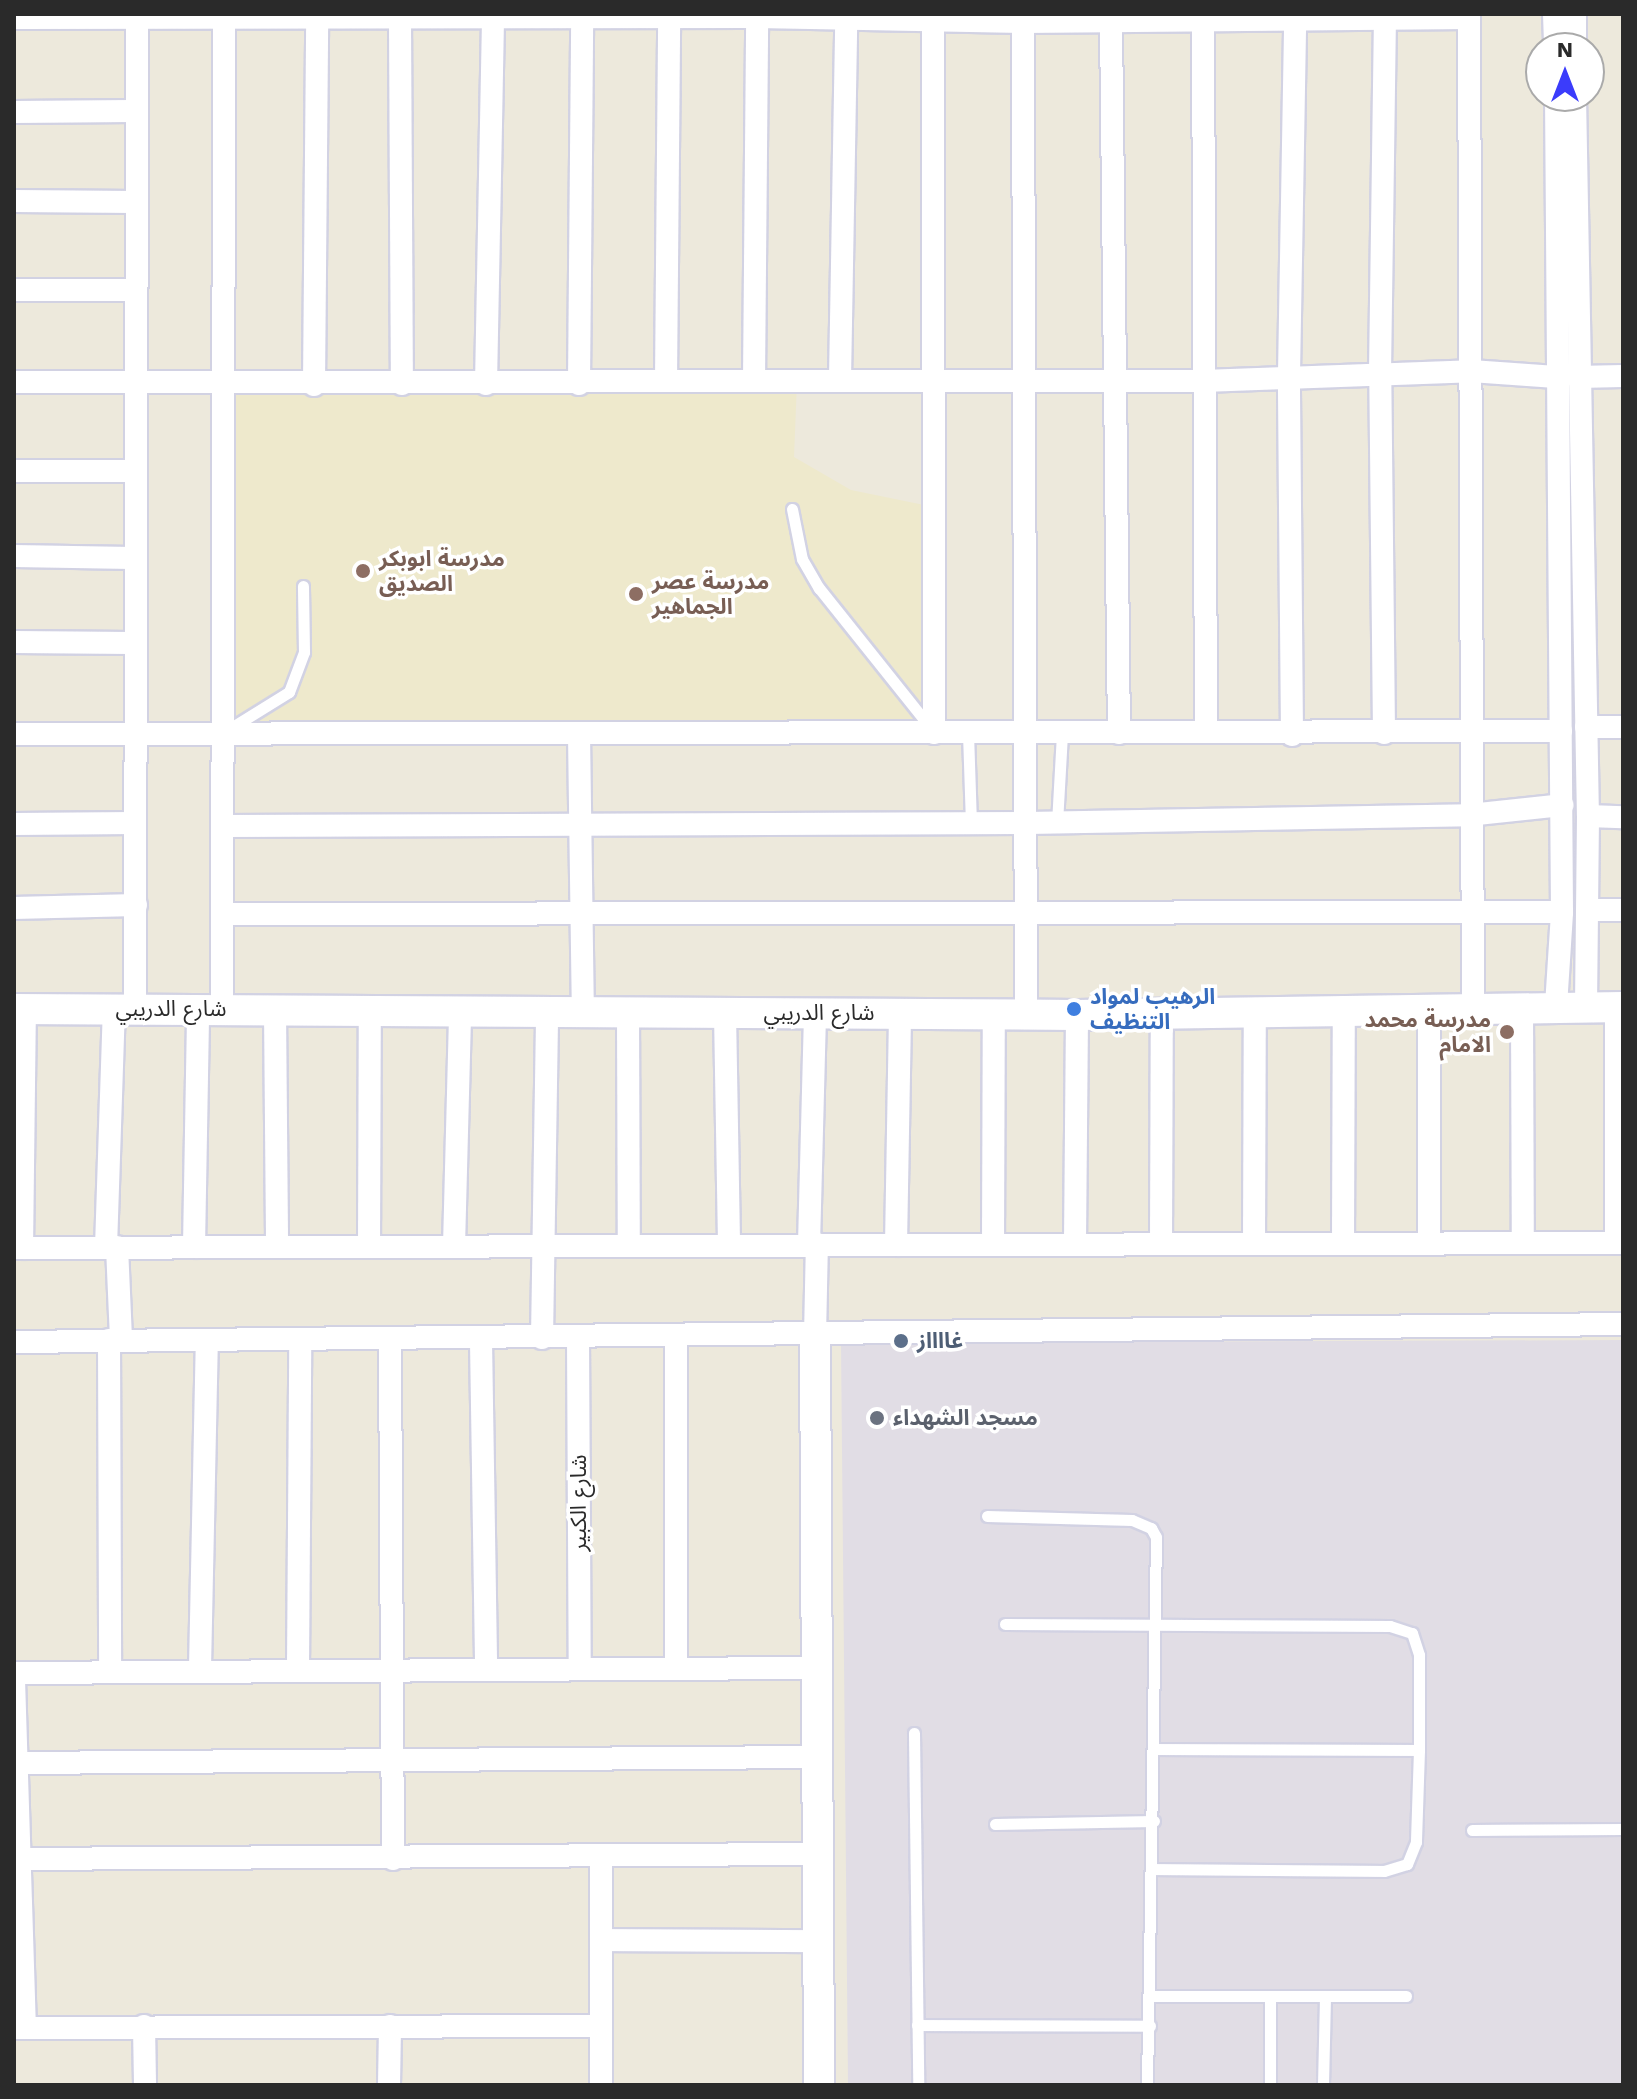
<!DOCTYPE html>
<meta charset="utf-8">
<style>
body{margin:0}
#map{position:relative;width:1637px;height:2099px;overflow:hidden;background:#ede9dc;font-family:"Work Sans","Noto Sans Arabic",sans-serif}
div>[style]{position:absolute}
.industrial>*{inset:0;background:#e1dde5}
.education>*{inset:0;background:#eee9cc}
.roads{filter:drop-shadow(2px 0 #d2d2e3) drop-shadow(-2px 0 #d2d2e3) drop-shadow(0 2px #d2d2e3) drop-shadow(0 -2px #d2d2e3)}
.lane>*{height:11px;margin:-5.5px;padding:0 5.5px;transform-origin:5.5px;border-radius:5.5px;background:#fff}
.street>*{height:22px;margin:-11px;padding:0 11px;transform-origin:11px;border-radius:11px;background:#fff}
.secondary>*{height:30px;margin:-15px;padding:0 15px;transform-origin:15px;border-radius:15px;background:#fff}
.dots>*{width:22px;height:22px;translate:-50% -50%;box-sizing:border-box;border:4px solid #fff;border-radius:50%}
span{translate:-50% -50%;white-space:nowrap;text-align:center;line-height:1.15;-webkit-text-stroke:7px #fff;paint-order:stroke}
.education-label{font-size:22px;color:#785e54;font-weight:700}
.left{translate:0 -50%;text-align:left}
.right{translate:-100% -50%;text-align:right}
.shop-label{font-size:22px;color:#366cbe;font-weight:700}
.street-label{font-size:22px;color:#2a2a2a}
.service-label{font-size:22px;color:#4e5e75;font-weight:700}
.worship-label{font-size:22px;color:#5b616d;font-weight:700}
.frame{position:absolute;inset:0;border:16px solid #2a2a2a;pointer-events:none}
.north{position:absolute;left:1525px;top:32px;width:80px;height:80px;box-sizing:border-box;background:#fff;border:2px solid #aaa;border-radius:50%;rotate:0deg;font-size:22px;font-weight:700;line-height:32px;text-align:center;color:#2a2a2a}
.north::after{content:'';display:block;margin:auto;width:28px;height:36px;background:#3b3cfb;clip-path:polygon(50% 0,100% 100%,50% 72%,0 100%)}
</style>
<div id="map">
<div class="industrial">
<i style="clip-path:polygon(1623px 1340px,1623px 2085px,848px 2085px,841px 1343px)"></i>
</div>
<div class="education">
<i style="clip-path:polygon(797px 382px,794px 457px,851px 490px,929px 506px,932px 732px,222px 733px,222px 385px)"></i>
</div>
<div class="roads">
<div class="lane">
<i style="left:792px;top:509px;width:51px;rotate:78.7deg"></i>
<i style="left:802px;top:559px;width:34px;rotate:60deg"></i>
<i style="left:819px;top:588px;width:183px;rotate:51.4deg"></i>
<i style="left:226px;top:731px;width:74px;rotate:-31.8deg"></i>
<i style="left:289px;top:692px;width:43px;rotate:-69.4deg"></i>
<i style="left:304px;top:652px;width:66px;rotate:-90.9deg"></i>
<i style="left:968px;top:733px;width:89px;rotate:88.1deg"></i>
<i style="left:1057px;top:823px;width:89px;rotate:-86.8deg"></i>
<i style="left:987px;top:1516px;width:145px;rotate:1.6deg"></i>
<i style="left:1132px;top:1520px;width:21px;rotate:23deg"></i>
<i style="left:1151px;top:1528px;width:10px;rotate:61deg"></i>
<i style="left:1156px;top:1537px;width:548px;rotate:90.94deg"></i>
<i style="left:1005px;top:1624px;width:385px;rotate:0.3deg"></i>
<i style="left:1390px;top:1626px;width:23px;rotate:18deg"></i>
<i style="left:1412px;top:1633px;width:23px;rotate:72deg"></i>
<i style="left:1419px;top:1655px;width:95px;rotate:90deg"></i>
<i style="left:1419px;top:1750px;width:92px;rotate:91.9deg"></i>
<i style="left:1416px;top:1842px;width:24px;rotate:112deg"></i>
<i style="left:1407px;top:1864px;width:24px;rotate:163deg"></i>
<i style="left:1384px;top:1871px;width:231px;rotate:-179.5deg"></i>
<i style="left:914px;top:1733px;width:352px;rotate:89.3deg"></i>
<i style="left:1155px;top:1749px;width:264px;rotate:0.2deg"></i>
<i style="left:995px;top:1824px;width:159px;rotate:-1.1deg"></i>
<i style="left:1472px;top:1830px;width:151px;rotate:-0.4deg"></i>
<i style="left:1150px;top:1996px;width:256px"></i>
<i style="left:1270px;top:1996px;width:89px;rotate:90deg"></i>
<i style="left:917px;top:2025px;width:233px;rotate:0.2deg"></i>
<i style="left:1323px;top:2085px;width:89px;rotate:-88.7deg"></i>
</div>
<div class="street">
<i style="left:1469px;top:14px;width:993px;rotate:89.77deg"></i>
<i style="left:1554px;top:14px;width:34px;rotate:88deg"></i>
<i style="left:1575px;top:14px;width:34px;rotate:90deg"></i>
<i style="left:1203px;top:17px;width:715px;rotate:89.76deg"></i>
<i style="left:14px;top:18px;width:743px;rotate:-0.08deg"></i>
<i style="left:757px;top:17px;width:266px;rotate:1.1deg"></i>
<i style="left:1023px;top:22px;width:446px;rotate:-0.5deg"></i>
<i style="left:933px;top:19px;width:714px;rotate:89.92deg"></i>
<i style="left:400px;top:20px;width:364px;rotate:89.7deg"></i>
<i style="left:1111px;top:21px;width:712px;rotate:89.36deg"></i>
<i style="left:1023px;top:22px;width:992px;rotate:89.83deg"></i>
<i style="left:1575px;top:96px;width:720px;rotate:88.97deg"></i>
<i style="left:1588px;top:816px;width:189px;rotate:90.6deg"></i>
<i style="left:14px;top:112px;width:119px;rotate:-0.5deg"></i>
<i style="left:14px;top:201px;width:121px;rotate:0.5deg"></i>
<i style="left:14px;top:290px;width:122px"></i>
<i style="left:1577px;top:377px;width:46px;rotate:-1.2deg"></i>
<i style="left:840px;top:379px;width:360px;rotate:-89deg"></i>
<i style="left:666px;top:381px;width:363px;rotate:-89.5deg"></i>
<i style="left:754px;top:381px;width:364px;rotate:-89.5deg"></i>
<i style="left:14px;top:382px;width:1189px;rotate:-0.05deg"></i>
<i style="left:1203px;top:381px;width:268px;rotate:-2.1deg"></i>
<i style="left:1471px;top:371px;width:85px;rotate:4deg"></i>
<i style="left:486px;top:384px;width:367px;rotate:-88.9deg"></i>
<i style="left:579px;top:384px;width:366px;rotate:-89.5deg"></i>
<i style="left:314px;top:385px;width:371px;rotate:-89.5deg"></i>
<i style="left:14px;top:471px;width:120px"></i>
<i style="left:14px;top:556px;width:118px;rotate:1deg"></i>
<i style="left:14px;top:642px;width:118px;rotate:0.5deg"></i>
<i style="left:1586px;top:727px;width:37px"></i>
<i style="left:1384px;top:733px;width:360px;rotate:-90.6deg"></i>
<i style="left:1380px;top:373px;width:355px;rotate:-89.2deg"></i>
<i style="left:14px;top:734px;width:1547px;rotate:-0.11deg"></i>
<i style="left:579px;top:734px;width:279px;rotate:89.2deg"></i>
<i style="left:1292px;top:735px;width:361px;rotate:-90.5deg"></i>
<i style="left:1289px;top:374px;width:358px;rotate:-89deg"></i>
<i style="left:1588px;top:816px;width:35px;rotate:2deg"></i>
<i style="left:14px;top:824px;width:121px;rotate:-0.5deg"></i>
<i style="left:224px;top:826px;width:803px;rotate:-0.21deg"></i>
<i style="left:1027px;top:823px;width:442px;rotate:-1deg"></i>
<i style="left:1469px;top:815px;width:94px;rotate:-6.1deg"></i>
<i style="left:14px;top:908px;width:122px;rotate:-1.4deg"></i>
<i style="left:1588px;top:910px;width:35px"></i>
<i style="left:224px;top:914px;width:1338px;rotate:-0.09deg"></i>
<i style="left:1556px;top:1006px;width:94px;rotate:-86.3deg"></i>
<i style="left:1562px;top:912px;width:816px;rotate:-90.42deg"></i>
<i style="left:1616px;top:1007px;width:236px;rotate:90deg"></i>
<i style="left:1522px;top:1008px;width:234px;rotate:89.8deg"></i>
<i style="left:135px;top:1009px;width:990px;rotate:-89.88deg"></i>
<i style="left:222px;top:1009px;width:990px;rotate:-89.88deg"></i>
<i style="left:275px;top:1009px;width:238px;rotate:89.5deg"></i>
<i style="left:628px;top:1013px;width:233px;rotate:89.8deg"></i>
<i style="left:725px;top:1013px;width:232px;rotate:89deg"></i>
<i style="left:1429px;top:1243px;width:236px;rotate:-90deg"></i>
<i style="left:809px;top:1244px;width:232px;rotate:-88.5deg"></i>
<i style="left:1075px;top:1244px;width:229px;rotate:-89.5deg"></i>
<i style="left:1161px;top:1244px;width:232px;rotate:-89.8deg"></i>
<i style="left:1254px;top:1244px;width:234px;rotate:-89.8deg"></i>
<i style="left:1343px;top:1244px;width:237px;rotate:-89.8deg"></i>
<i style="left:896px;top:1245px;width:232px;rotate:-89deg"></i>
<i style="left:993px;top:1245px;width:232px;rotate:-89.8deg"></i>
<i style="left:454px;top:1246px;width:237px;rotate:-88.5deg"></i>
<i style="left:106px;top:1247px;width:238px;rotate:-88.1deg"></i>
<i style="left:117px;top:1247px;width:92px;rotate:87.5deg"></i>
<i style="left:194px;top:1247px;width:238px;rotate:-89deg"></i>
<i style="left:369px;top:1247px;width:238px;rotate:-89.8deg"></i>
<i style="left:14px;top:1248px;width:1609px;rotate:-0.18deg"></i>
<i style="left:22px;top:1248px;width:239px;rotate:-89.3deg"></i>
<i style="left:815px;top:1336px;width:92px;rotate:-88.8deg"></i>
<i style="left:542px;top:1338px;width:326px;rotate:-89.1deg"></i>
<i style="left:578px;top:1338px;width:330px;rotate:89.7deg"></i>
<i style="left:109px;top:1340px;width:332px;rotate:89.8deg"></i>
<i style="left:390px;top:1341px;width:518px;rotate:89.67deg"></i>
<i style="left:481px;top:1341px;width:327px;rotate:89.1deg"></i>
<i style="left:14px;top:1342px;width:1609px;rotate:-0.64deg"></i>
<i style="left:200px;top:1668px;width:327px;rotate:-88.8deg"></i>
<i style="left:298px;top:1668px;width:327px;rotate:-89.6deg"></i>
<i style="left:676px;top:1668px;width:330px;rotate:-90deg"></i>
<i style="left:14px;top:1673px;width:803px;rotate:-0.36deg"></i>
<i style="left:14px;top:1680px;width:348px;rotate:88.2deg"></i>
<i style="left:14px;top:1763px;width:804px;rotate:-0.43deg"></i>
<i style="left:14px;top:1859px;width:805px;rotate:-0.36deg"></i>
<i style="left:602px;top:1940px;width:217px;rotate:0.3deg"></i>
<i style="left:144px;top:2026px;width:59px;rotate:89deg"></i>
<i style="left:14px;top:2028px;width:587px;rotate:-0.2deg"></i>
<i style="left:389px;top:2085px;width:59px;rotate:-89deg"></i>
<i style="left:601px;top:2085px;width:228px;rotate:-90deg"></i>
</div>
<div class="secondary">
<i style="left:14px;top:1009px;width:1063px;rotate:0.32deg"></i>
<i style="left:1077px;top:1015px;width:546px;rotate:-0.84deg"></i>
<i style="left:815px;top:1336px;width:749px;rotate:89.69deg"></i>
</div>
</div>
<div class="dots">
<i style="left:363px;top:571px;background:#8d6e63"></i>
<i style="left:636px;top:594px;background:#8d6e63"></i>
<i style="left:1074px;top:1009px;background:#3f7fe0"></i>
<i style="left:1507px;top:1032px;background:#8d6e63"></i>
<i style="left:901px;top:1341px;background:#5c6f8a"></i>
<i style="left:877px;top:1418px;background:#6b7280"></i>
</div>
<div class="education-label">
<span class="left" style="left:379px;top:571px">مدرسة ابوبكر<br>الصديق</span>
<span class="left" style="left:652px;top:594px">مدرسة عصر<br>الجماهير</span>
<span class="right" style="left:1491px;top:1032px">مدرسة محمد<br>الامام</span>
</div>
<div class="shop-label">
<span class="left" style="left:1090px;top:1009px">الرهيب لمواد<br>التنظيف</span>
</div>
<div class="street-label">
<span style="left:171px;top:1009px">شارع الدريبي</span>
<span style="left:819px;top:1013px">شارع الدريبي</span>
<span style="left:579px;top:1503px;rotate:-90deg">شارع الكبير</span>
</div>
<div class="service-label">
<span class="left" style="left:917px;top:1341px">غااااز</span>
</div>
<div class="worship-label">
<span class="left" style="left:893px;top:1418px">مسجد الشهداء</span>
</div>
<div class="frame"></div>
<div class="north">N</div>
</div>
